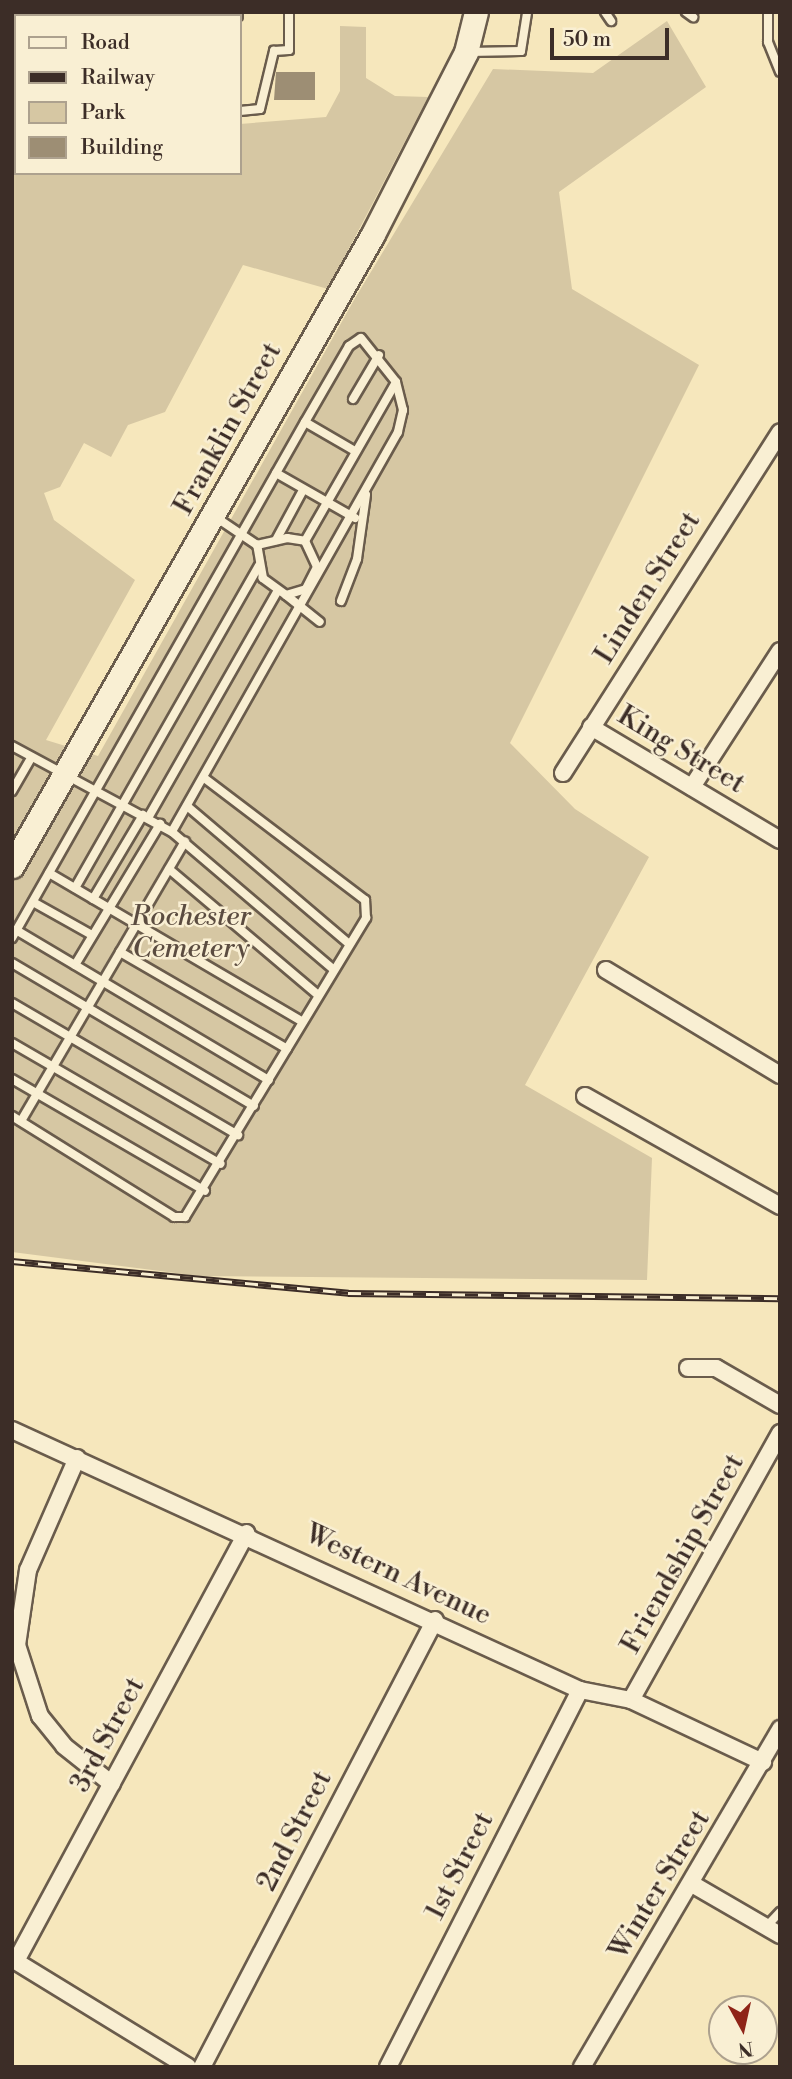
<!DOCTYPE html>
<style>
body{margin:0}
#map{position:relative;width:792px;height:2079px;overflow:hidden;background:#f6e7bc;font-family:"Libre Bodoni",serif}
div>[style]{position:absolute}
.green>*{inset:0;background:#d6c7a3}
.building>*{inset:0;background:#9d8e74}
.roads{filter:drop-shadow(2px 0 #6a5c4c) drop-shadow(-2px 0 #6a5c4c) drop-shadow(0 2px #6a5c4c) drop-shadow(0 -2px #6a5c4c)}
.lane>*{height:8px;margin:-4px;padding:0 4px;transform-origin:4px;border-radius:4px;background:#f9efd3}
.street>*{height:16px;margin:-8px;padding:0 8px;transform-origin:8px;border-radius:8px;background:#f9efd3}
.secondary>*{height:23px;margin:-11.5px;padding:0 11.5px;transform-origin:11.5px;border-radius:11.5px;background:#f9efd3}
.rail>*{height:7px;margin-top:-3.5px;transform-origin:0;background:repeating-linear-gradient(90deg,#f9efd3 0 13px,#3c2d27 0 26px);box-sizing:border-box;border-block:2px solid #3c2d27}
span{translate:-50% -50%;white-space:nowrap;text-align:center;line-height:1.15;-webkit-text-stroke:5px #f9efd3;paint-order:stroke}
.street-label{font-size:28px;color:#3c2d27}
.park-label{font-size:28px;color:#5b4c40;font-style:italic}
.frame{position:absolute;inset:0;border:14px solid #3c2d27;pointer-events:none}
.legend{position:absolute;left:14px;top:14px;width:228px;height:161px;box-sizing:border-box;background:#f9efd3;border:2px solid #ada18e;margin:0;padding:9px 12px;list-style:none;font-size:21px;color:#3c2d27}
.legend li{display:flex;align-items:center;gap:14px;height:35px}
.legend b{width:35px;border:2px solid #ada18e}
.north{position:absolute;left:708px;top:1995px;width:70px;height:70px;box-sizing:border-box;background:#f9efd3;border:2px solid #ada18e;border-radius:50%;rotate:172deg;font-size:19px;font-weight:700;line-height:28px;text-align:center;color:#3c2d27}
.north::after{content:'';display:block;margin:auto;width:24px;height:32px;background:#8f2418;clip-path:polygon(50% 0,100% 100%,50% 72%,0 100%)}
.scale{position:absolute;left:550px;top:28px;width:119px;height:32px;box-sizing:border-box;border:4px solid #3c2d27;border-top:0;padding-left:9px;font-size:21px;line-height:24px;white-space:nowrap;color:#3c2d27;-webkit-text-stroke:5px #f9efd3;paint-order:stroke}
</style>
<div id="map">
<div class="green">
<i style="clip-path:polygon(667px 21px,706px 87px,559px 192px,572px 289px,699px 365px,510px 743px,575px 809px,649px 857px,525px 1085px,652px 1158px,647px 1280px,199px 1276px,12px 1252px,12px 77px,16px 173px,240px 173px,240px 124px,326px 117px,340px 91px,340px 26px,366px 27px,366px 78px,395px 96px,428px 97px,328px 289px,243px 265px,165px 412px,128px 425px,111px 457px,84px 443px,60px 487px,44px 493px,54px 520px,135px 580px,46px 740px,98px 756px,354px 300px,493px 69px,593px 73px)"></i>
</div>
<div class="building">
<i style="clip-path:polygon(276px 72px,315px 72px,315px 100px,274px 100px)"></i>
</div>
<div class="roads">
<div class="lane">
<i style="left:605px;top:12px;width:11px;rotate:56deg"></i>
<i style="left:686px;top:12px;width:9px;rotate:36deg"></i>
<i style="left:768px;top:12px;width:30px;rotate:90deg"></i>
<i style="left:768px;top:42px;width:32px;rotate:68deg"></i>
<i style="left:238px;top:16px;width:4px;rotate:-90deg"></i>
<i style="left:469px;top:52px;width:52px;rotate:-1.1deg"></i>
<i style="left:521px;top:51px;width:39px;rotate:-81deg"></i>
<i style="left:240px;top:111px;width:20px;rotate:-6deg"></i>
<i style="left:260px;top:109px;width:60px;rotate:-76.4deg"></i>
<i style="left:274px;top:51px;width:15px;rotate:-4deg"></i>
<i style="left:289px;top:50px;width:38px;rotate:-90deg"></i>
<i style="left:353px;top:399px;width:51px;rotate:-59.4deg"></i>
<i style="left:305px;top:422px;width:58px;rotate:30.1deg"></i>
<i style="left:276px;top:473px;width:91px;rotate:29.7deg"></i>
<i style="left:214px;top:516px;width:52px;rotate:34deg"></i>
<i style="left:287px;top:538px;width:18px;rotate:9deg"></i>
<i style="left:305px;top:541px;width:29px;rotate:65deg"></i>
<i style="left:317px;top:567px;width:25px;rotate:117deg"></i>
<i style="left:306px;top:589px;width:21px;rotate:163deg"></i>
<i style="left:286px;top:595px;width:29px;rotate:-144deg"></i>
<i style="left:263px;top:578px;width:34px;rotate:-100deg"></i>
<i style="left:257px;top:545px;width:31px;rotate:-13deg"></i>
<i style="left:276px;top:540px;width:57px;rotate:-61.6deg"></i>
<i style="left:305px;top:541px;width:183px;rotate:-60.2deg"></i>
<i style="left:286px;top:595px;width:43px;rotate:38.5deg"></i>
<i style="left:341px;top:601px;width:45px;rotate:-69.1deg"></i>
<i style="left:357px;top:559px;width:65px;rotate:-82deg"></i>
<i style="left:12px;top:746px;width:182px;rotate:28.3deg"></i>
<i style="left:172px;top:832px;width:211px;rotate:40.4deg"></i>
<i style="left:12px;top:791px;width:39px;rotate:-60deg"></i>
<i style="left:187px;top:806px;width:213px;rotate:40.4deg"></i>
<i style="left:148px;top:818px;width:260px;rotate:-60.3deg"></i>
<i style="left:169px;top:869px;width:195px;rotate:40.2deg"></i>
<i style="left:49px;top:873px;width:294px;rotate:30.4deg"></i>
<i style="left:75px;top:888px;width:371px;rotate:-60.3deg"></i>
<i style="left:93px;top:899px;width:98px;rotate:-59.2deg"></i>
<i style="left:33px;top:902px;width:68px;rotate:29.2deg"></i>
<i style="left:16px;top:930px;width:294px;rotate:30.7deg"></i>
<i style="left:12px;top:938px;width:593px;rotate:-60.41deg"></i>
<i style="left:305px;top:422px;width:88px;rotate:-59.9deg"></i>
<i style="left:349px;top:346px;width:14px;rotate:-34deg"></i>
<i style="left:361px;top:338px;width:56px;rotate:51.5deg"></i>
<i style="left:396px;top:382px;width:29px;rotate:76deg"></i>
<i style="left:403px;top:410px;width:23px;rotate:103deg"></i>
<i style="left:398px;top:432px;width:459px;rotate:119.5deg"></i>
<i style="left:120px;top:952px;width:193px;rotate:30.1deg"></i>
<i style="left:12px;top:963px;width:281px;rotate:30.6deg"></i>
<i style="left:75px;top:965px;width:165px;rotate:-58.9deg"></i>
<i style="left:12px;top:1003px;width:262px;rotate:30.3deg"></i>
<i style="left:12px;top:1043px;width:241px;rotate:30.1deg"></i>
<i style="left:12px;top:1079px;width:223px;rotate:30.1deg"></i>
<i style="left:12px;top:1116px;width:191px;rotate:31.9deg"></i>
<i style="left:174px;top:1217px;width:11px"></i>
<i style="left:185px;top:1217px;width:350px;rotate:-58.8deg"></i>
<i style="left:366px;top:918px;width:18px;rotate:-93deg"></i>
<i style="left:365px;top:900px;width:202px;rotate:-142.8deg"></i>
<i style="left:21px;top:1121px;width:324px;rotate:-59.6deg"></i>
<i style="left:766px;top:1927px;width:21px;rotate:-47deg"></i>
</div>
<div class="street">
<i style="left:591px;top:727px;width:220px;rotate:30.9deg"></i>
<i style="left:563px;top:773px;width:404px;rotate:-57.5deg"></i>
<i style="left:692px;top:787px;width:162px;rotate:-57.1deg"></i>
<i style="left:606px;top:970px;width:203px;rotate:31.1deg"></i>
<i style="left:585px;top:1096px;width:224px;rotate:29.4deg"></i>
<i style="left:688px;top:1368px;width:28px"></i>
<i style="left:716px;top:1368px;width:74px;rotate:30deg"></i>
<i style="left:12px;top:1430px;width:625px;rotate:24.6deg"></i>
<i style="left:580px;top:1690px;width:52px;rotate:11.1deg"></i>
<i style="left:631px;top:1700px;width:146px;rotate:25.2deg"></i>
<i style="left:77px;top:1458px;width:122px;rotate:113.6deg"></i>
<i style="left:28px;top:1570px;width:76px;rotate:98.3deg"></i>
<i style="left:17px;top:1645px;width:75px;rotate:72.1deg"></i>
<i style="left:40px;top:1716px;width:38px;rotate:51deg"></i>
<i style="left:64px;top:1746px;width:61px;rotate:38.4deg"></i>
<i style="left:631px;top:1700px;width:306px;rotate:-60.8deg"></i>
<i style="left:692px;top:1884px;width:102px;rotate:30.1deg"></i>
<i style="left:12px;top:1959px;width:206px;rotate:31.5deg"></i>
<i style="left:16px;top:1961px;width:486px;rotate:-61.7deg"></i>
<i style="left:202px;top:2067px;width:504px;rotate:-62.47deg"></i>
<i style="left:388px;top:2067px;width:423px;rotate:-63deg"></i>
<i style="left:582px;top:2067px;width:392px;rotate:-59.6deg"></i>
</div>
<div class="secondary">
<i style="left:12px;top:866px;width:726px;rotate:-60.26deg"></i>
<i style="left:372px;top:236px;width:207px;rotate:-62.9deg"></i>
<i style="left:466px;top:52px;width:41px;rotate:-76deg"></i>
</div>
</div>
<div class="rail">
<i style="left:12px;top:1261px;width:338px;rotate:5.4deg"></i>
<i style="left:348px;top:1293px;width:432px;rotate:0.7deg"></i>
</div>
<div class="street-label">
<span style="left:228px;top:429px;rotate:-61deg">Franklin Street</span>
<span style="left:648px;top:588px;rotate:-58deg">Linden Street</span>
<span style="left:681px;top:750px;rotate:31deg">King Street</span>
<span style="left:683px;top:1554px;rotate:-61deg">Friendship Street</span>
<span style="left:398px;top:1575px;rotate:25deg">Western Avenue</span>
<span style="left:108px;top:1735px;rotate:-62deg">3rd Street</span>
<span style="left:295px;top:1831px;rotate:-63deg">2nd Street</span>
<span style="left:460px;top:1866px;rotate:-63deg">1st Street</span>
<span style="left:660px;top:1885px;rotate:-59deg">Winter Street</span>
</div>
<div class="park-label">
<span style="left:191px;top:933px">Rochester<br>Cemetery</span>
</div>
<div class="frame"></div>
<ul class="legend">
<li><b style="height:9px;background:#f9efd3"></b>Road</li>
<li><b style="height:9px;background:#3c2d27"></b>Railway</li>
<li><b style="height:19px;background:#d6c7a3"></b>Park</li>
<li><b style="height:19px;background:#9d8e74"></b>Building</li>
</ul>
<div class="north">N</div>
<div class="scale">50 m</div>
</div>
